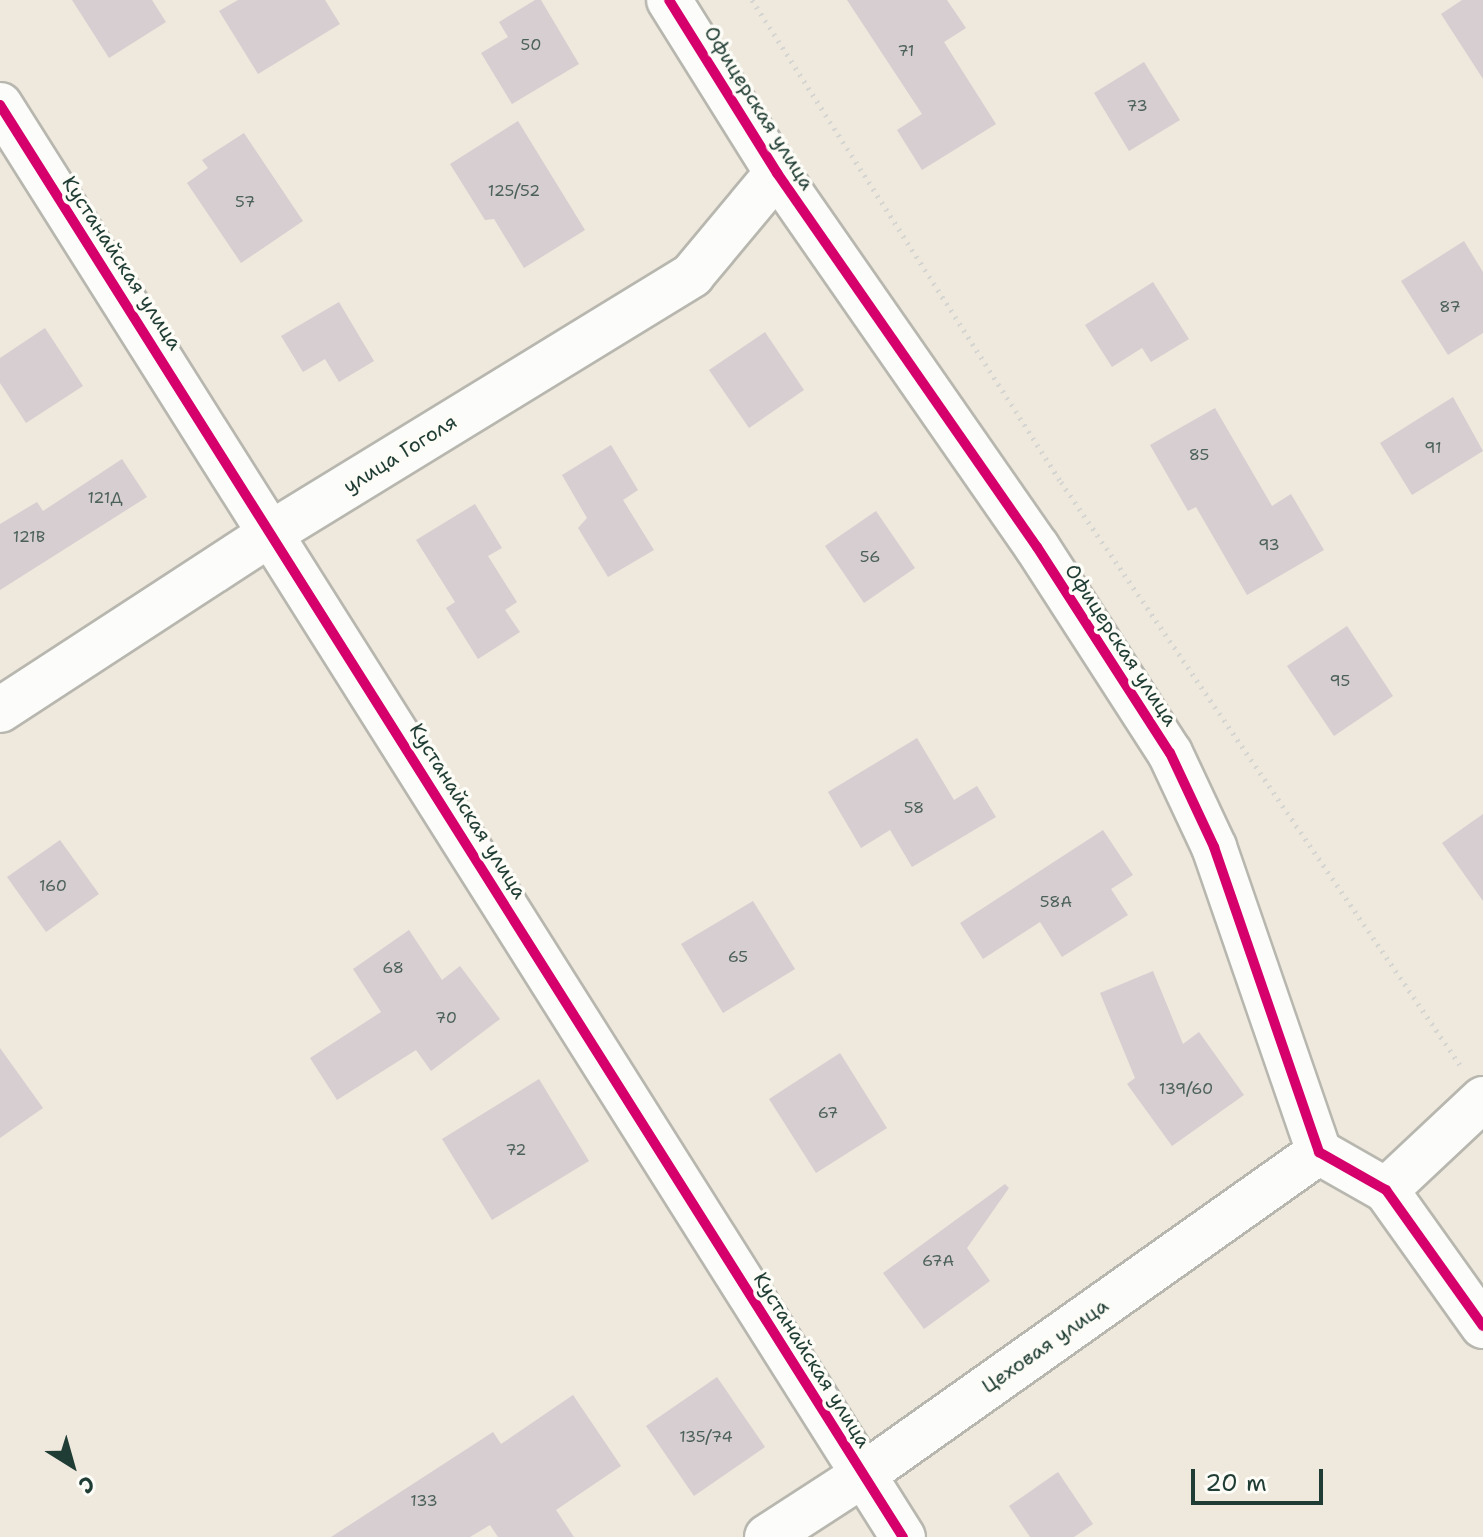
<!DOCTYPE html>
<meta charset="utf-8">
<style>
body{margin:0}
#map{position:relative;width:1483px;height:1537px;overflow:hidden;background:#eee8dd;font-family:"Shantell Sans",sans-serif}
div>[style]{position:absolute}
.building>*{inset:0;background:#d6ced1}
.path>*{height:5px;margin-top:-2.5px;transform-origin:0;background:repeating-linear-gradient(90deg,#d5d5d2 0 2px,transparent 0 8px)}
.roads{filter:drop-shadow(2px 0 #b8b7af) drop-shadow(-2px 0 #b8b7af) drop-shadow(0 2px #b8b7af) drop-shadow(0 -2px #b8b7af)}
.minor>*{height:44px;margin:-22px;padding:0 22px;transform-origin:22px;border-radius:22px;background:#fcfcfa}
.cycleway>*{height:10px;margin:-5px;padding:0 5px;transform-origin:5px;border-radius:5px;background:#d6006c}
span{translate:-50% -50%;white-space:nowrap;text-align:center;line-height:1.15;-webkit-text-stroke:7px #fdfcf7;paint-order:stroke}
.number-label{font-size:16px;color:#4d615b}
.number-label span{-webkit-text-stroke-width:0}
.street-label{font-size:20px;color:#1f3d34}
.north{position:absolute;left:32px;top:1425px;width:80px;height:80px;-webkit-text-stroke:6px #fdfcf7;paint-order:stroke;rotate:143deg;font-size:22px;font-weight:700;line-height:32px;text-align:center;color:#1f3d34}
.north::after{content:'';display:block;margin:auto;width:28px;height:36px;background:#1f3d34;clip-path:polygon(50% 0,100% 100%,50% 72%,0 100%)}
.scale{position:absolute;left:1191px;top:1469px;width:132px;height:36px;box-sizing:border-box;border:4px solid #1f3d34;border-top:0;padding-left:10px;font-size:24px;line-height:28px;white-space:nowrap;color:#1f3d34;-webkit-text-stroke:6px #fdfcf7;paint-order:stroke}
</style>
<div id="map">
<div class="building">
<i style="clip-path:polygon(72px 0,152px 0,166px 22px,109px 58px)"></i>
<i style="clip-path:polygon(238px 0,325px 0,340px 24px,258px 74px,219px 11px)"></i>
<i style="clip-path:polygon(535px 0,541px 0,579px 64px,512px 104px,481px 53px,508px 37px,499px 22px)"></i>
<i style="clip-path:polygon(847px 0,947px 0,966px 28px,944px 42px,996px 124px,922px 170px,897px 130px,922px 114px)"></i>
<i style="clip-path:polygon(1462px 0,1483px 0,1483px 79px,1441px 14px)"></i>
<i style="clip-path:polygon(1144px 62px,1180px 120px,1129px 151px,1094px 93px)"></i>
<i style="clip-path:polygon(518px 121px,585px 230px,524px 268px,494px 219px,485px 220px,450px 164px)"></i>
<i style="clip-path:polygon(244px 133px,303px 221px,241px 263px,187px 183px,208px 168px,202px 160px)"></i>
<i style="clip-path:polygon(1464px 241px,1483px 272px,1483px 333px,1448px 355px,1401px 281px)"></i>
<i style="clip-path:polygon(1153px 282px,1189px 339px,1151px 362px,1142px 348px,1112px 367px,1085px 325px)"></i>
<i style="clip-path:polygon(339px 302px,374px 361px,339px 382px,325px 359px,303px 372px,281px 336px)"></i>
<i style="clip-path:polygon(45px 328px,83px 386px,26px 423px,0 383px,0 358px)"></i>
<i style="clip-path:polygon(765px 332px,804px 390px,749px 428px,709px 370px)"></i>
<i style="clip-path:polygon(1453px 397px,1483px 451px,1412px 495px,1380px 443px)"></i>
<i style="clip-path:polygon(1215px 408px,1272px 506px,1291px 494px,1324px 550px,1247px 595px,1196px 507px,1188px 511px,1150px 445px)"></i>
<i style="clip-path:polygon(611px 445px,638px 490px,623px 500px,654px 550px,608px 577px,578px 528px,587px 518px,562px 475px)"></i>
<i style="clip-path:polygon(122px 459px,147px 497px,0 590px,0 524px,37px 502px,43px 511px)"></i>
<i style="clip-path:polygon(475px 504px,502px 548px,488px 556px,517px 602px,505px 610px,520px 632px,478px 659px,446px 608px,455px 602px,416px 540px)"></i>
<i style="clip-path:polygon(876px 511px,915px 568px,864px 603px,825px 546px)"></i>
<i style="clip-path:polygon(1347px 626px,1393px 696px,1334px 736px,1287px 666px)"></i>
<i style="clip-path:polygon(917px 738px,954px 800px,977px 786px,996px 817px,912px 867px,890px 830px,861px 848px,828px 792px)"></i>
<i style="clip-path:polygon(1483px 814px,1483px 901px,1442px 843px)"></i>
<i style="clip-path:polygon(1103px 830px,1133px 875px,1111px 889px,1128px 915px,1062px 957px,1040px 922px,983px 959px,960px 923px)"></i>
<i style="clip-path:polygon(60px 840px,99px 894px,46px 932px,7px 877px)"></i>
<i style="clip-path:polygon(753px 901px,795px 969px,723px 1013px,681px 944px)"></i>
<i style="clip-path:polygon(409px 930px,442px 980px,460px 966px,500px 1019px,431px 1071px,416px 1050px,337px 1100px,310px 1058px,381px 1012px,353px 969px)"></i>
<i style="clip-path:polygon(1153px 971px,1183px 1044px,1199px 1032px,1244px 1095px,1172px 1146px,1127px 1084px,1135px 1078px,1100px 993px)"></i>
<i style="clip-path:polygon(0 1048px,43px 1108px,0 1138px)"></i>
<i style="clip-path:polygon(840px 1053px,887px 1128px,816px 1173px,769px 1099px)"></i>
<i style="clip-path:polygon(539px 1079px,589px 1161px,492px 1220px,442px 1139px)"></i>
<i style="clip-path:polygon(1005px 1184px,1009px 1188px,967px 1248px,990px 1281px,924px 1329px,883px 1273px)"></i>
<i style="clip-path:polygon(717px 1377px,765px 1447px,694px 1496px,646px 1426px)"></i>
<i style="clip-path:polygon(573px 1395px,621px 1466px,556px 1510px,574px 1537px,498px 1537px,490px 1525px,470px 1537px,331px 1537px,493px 1432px,501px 1444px)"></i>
<i style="clip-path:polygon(1058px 1472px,1093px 1524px,1074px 1537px,1030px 1537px,1009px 1506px)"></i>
</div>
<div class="path">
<i style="left:752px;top:0;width:573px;rotate:57.34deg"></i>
<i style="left:1061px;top:482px;width:706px;rotate:55.61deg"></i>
</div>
<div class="roads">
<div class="minor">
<i style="left:669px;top:0;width:204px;rotate:58deg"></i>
<i style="left:777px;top:173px;width:455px;rotate:55.2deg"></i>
<i style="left:1037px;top:547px;width:245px;rotate:57.2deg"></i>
<i style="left:1170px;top:753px;width:104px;rotate:64.9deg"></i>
<i style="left:1214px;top:847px;width:323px;rotate:71deg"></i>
<i style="left:1319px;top:1152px;width:77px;rotate:29.6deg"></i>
<i style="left:1386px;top:1190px;width:167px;rotate:54.5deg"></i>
<i style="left:0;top:105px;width:1693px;rotate:57.77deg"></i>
<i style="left:0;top:710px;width:326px;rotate:-33.1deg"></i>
<i style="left:273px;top:532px;width:492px;rotate:-31.5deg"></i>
<i style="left:692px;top:275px;width:133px;rotate:-50.2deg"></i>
<i style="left:1386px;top:1190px;width:133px;rotate:-43.2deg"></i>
<i style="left:767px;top:1537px;width:114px;rotate:-32.9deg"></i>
<i style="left:863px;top:1475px;width:559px;rotate:-35.31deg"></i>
</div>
</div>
<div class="cycleway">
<i style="left:669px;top:0;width:204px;rotate:58deg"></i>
<i style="left:777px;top:173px;width:455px;rotate:55.2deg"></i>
<i style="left:1037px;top:547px;width:245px;rotate:57.2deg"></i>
<i style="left:1170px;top:753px;width:104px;rotate:64.9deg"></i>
<i style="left:1214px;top:847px;width:323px;rotate:71deg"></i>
<i style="left:1319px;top:1152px;width:77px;rotate:29.6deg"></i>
<i style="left:1386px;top:1190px;width:167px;rotate:54.5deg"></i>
<i style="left:0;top:105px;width:1693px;rotate:57.77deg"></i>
</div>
<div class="number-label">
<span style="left:531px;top:45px">50</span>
<span style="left:906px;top:51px">71</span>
<span style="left:1137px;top:106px">73</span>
<span style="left:514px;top:191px">125/52</span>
<span style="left:245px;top:202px">57</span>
<span style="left:1450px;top:307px">87</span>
<span style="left:1433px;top:448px">91</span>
<span style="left:1199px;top:455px">85</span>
<span style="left:105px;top:498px">121Д</span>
<span style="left:29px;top:537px">121В</span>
<span style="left:1269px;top:545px">93</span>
<span style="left:870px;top:557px">56</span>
<span style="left:1340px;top:681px">95</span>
<span style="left:914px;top:808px">58</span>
<span style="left:53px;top:886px">160</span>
<span style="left:1056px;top:902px">58А</span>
<span style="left:738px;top:957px">65</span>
<span style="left:393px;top:968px">68</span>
<span style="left:446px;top:1018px">70</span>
<span style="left:1186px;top:1089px">139/60</span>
<span style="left:828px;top:1113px">67</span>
<span style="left:516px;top:1150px">72</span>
<span style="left:938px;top:1261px">67А</span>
<span style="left:706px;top:1437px">135/74</span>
<span style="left:424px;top:1501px">133</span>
</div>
<div class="street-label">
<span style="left:759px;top:108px;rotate:58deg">Офицерская улица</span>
<span style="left:122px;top:263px;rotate:57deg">Кустанайская улица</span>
<span style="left:400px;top:454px;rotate:-32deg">улица Гоголя</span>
<span style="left:1121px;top:645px;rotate:57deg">Офицерская улица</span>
<span style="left:468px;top:811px;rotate:58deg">Кустанайская улица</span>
<span style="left:1045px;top:1346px;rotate:-35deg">Цеховая улица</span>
<span style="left:812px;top:1360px;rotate:58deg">Кустанайская улица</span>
</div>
<div class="north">С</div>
<div class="scale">20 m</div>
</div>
